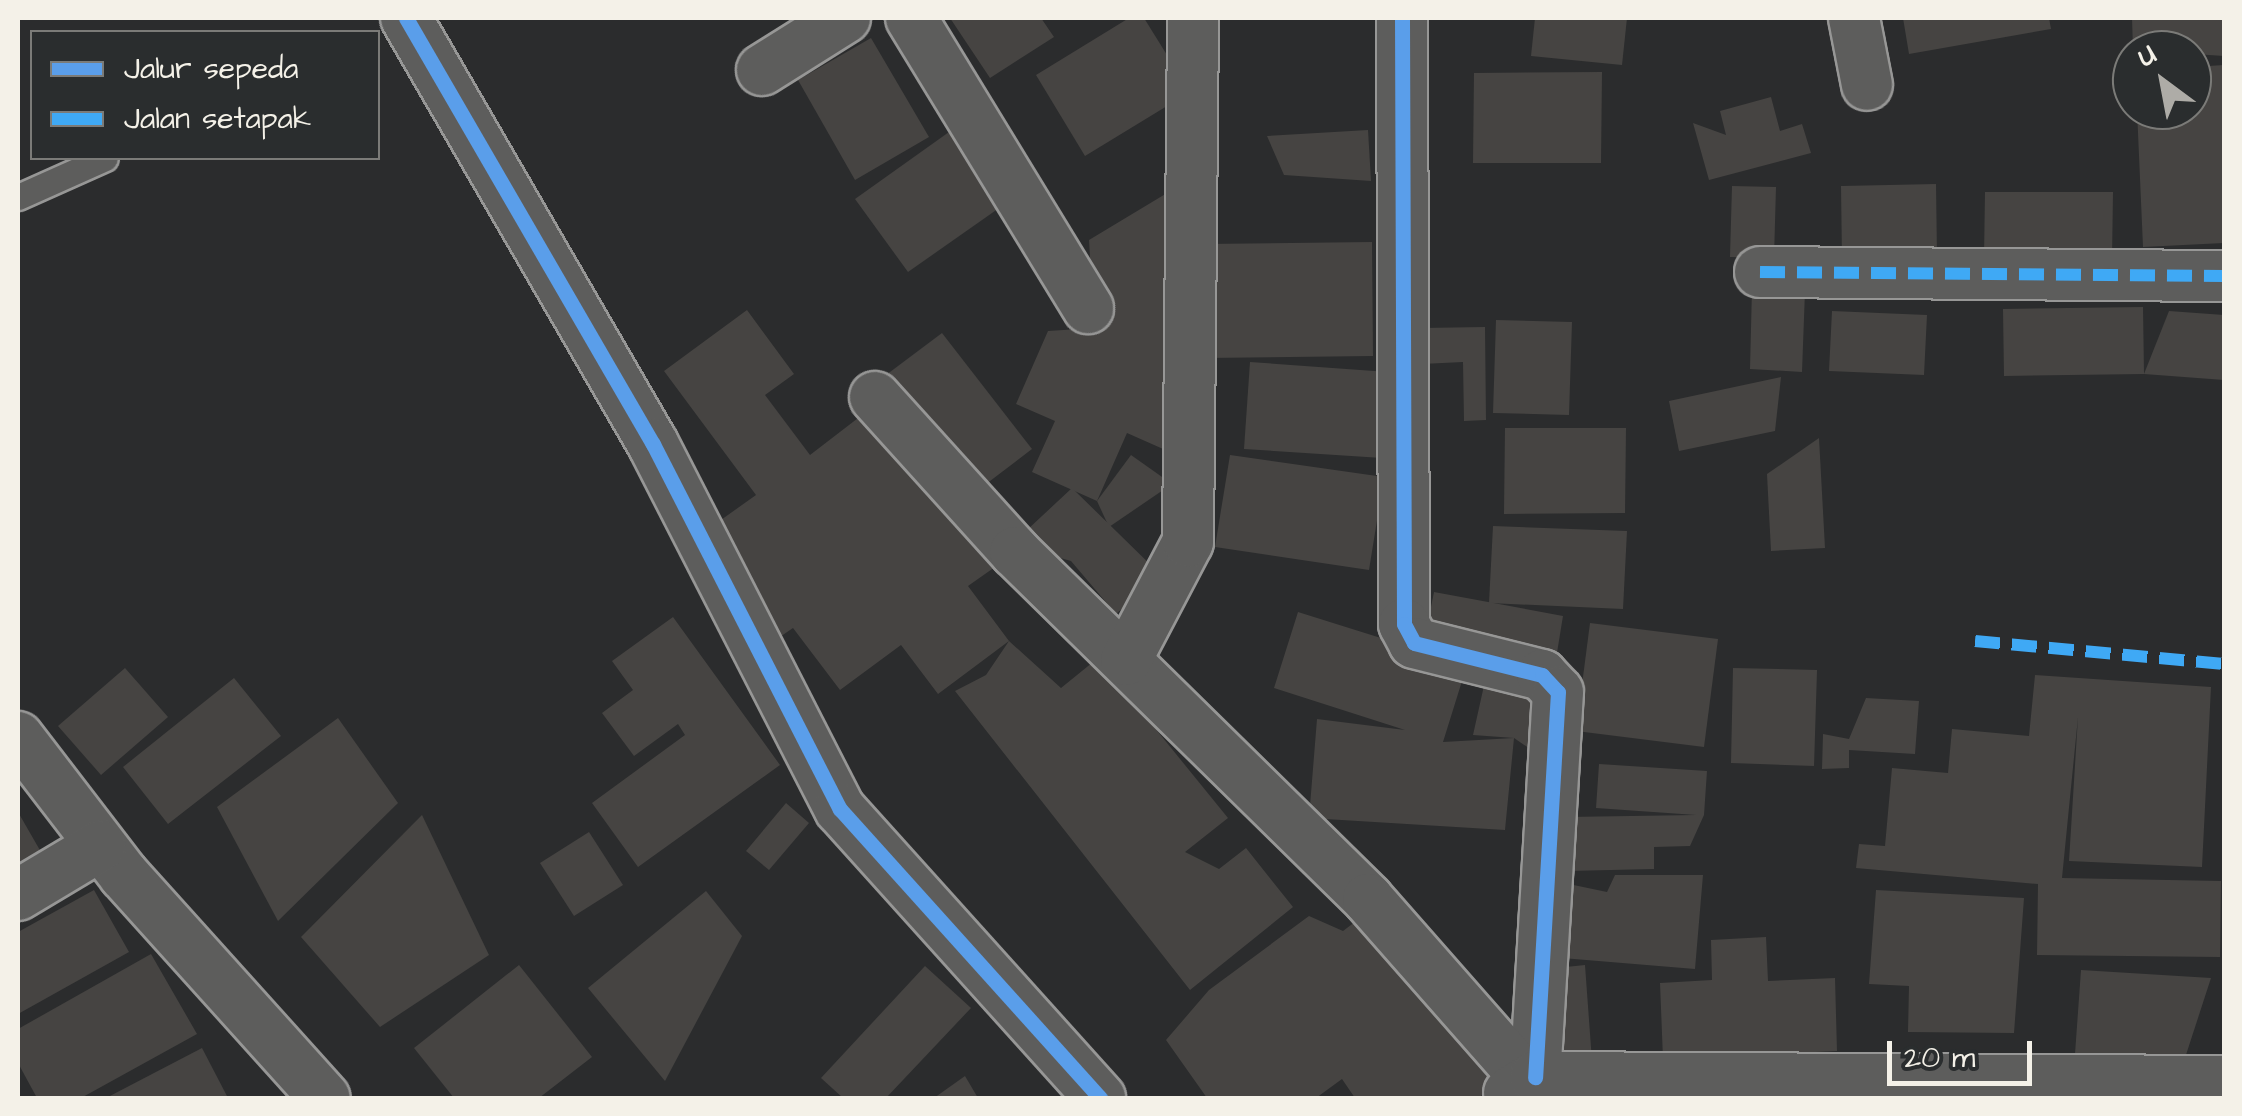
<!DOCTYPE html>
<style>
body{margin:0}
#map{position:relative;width:2242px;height:1116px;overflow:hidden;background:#2b2c2d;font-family:"Architects Daughter",sans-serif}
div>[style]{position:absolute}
.building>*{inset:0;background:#464442}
.roads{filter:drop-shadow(2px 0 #979796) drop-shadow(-2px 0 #979796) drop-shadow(0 2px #979796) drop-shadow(0 -2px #979796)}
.service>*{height:25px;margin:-12.5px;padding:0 12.5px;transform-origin:12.5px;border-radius:12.5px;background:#5d5d5c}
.minor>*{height:50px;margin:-25px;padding:0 25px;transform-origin:25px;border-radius:25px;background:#5d5d5c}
.quiet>*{height:12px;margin-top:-6px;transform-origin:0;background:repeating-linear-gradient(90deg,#3fa9f5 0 25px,transparent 0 37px)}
.cycleway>*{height:15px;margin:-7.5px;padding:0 7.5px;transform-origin:7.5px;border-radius:7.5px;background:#5a9eea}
span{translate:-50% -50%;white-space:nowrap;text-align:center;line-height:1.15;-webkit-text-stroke:8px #2a2d2e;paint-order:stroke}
.frame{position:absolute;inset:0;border:20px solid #f4f1e8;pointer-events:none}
.legend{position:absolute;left:30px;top:30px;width:350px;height:130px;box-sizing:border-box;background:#2a2d2e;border:2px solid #7b7b78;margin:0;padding:12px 18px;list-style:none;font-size:30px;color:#f4f1e8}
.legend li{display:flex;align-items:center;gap:20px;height:50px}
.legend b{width:50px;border:2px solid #7b7b78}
.north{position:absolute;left:2112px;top:30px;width:100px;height:100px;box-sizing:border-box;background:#2a2d2e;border:2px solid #7b7b78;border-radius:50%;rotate:328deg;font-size:28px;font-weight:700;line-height:40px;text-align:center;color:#f4f1e8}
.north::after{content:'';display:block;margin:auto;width:35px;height:45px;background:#aeaca7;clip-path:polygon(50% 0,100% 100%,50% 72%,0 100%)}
.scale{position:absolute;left:1887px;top:1041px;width:145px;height:45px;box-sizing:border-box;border:5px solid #f4f1e8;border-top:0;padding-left:12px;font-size:30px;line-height:35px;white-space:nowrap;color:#f4f1e8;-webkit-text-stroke:8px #2a2d2e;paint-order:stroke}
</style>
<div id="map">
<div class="building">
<i style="clip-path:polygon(950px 18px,1041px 18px,1054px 37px,990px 78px)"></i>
<i style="clip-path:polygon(1129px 18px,1144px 18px,1190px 92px,1085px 156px,1036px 75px)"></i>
<i style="clip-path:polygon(1535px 18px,1627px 18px,1622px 65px,1531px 56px)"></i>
<i style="clip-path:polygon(1903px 18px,2049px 18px,2051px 29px,1909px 54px)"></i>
<i style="clip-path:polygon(2132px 18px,2224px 18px,2224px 56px,2133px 50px)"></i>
<i style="clip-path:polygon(871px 38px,929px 137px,855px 180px,798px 80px)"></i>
<i style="clip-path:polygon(2224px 65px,2224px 243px,2143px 247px,2137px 110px,2192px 110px,2192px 67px)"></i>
<i style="clip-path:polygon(1602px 72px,1601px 163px,1473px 163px,1474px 73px)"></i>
<i style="clip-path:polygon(1771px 97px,1780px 131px,1802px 124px,1811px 153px,1709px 180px,1693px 123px,1726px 135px,1720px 111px)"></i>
<i style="clip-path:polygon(1368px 130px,1371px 181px,1284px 175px,1267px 136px)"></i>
<i style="clip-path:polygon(949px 132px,1002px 206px,908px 272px,855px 199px)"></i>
<i style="clip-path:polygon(1187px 181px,1188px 460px,1127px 433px,1097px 501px,1032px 472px,1055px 421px,1016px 404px,1048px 331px,1094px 328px,1089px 240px)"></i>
<i style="clip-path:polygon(1936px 184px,1937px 257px,1842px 259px,1841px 186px)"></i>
<i style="clip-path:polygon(1732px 186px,1776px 187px,1774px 258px,1730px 257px)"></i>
<i style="clip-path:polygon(1985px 192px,2113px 192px,2112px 260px,1984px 259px)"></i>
<i style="clip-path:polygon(1372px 242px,1373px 356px,1205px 358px,1204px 244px)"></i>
<i style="clip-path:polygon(1752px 288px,1805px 291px,1802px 372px,1750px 369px)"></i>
<i style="clip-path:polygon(2143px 307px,2144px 374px,2004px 376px,2003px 309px)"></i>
<i style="clip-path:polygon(747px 310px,794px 374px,765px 395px,810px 455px,875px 405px,995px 567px,968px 586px,1009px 641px,1061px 688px,1098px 658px,1228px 818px,1185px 852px,1219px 869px,1246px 848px,1293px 907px,1190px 990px,955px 691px,986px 675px,1009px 641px,938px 694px,901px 645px,840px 690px,793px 628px,774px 641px,697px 537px,756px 495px,664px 371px)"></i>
<i style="clip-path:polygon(1832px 311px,1927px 315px,1924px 375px,1829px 371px)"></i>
<i style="clip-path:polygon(2169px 311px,2224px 315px,2224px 380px,2144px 374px)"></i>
<i style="clip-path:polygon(1496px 320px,1572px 322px,1569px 415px,1493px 413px)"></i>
<i style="clip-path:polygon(1485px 327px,1486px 420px,1464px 421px,1463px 362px,1422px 364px,1422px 328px)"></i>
<i style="clip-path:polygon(942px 333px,1032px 449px,973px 494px,882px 378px)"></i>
<i style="clip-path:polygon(1250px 362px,1388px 372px,1382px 458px,1244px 449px)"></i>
<i style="clip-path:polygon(1781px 377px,1775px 431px,1679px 451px,1669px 401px)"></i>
<i style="clip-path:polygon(1505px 428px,1626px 428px,1625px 513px,1504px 514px)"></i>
<i style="clip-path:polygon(1819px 438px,1825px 548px,1771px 551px,1767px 474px)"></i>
<i style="clip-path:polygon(1131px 455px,1172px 484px,1109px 527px,1097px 501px)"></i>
<i style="clip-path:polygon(1230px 455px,1384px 477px,1369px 570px,1215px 547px)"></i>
<i style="clip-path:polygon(1072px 488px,1161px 575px,1116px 614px,1071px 561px,1012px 544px)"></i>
<i style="clip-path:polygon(1493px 526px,1627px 531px,1623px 609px,1489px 603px)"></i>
<i style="clip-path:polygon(1434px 592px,1563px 616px,1555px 665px,1424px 642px)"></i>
<i style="clip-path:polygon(1298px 612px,1467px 665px,1443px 742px,1514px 738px,1505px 830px,1309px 818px,1317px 719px,1405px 730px,1274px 688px)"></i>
<i style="clip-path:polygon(673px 617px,780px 765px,638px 867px,592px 803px,685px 735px,678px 724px,634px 756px,602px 713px,633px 690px,612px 661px)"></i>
<i style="clip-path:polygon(1590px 623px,1718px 639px,1704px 747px,1576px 731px)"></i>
<i style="clip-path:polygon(125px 668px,168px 717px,101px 775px,58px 726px)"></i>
<i style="clip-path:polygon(1733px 668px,1817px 670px,1814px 766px,1731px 763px)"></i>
<i style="clip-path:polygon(2035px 675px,2211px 687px,2202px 867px,2069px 861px,2078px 717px,2062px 878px,2221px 881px,2220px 957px,2037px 955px,2038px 884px,1856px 868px,1859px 844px,1885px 846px,1892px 768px,1948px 773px,1952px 729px,2029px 736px)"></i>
<i style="clip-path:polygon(234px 678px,281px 736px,168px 824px,123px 767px)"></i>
<i style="clip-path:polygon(1485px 681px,1558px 702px,1542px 757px,1514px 738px,1473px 735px)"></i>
<i style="clip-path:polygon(1866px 698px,1919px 701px,1915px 754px,1849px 750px,1849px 768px,1822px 769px,1823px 734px,1849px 739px)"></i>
<i style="clip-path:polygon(338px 718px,398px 803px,278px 921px,217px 807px)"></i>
<i style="clip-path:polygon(1599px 764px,1707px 771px,1704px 815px,1690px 846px,1654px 847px,1654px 869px,1567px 871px,1566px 817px,1696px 815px,1596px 808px)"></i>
<i style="clip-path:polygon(786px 803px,809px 823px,769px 870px,746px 851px)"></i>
<i style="clip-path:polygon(18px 812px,45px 859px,18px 874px)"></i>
<i style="clip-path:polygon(422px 815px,489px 955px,380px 1027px,301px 937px)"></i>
<i style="clip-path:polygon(589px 832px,623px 885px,574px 916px,540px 863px)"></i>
<i style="clip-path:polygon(1615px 875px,1703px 875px,1695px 969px,1562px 958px,1564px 883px,1607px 892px)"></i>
<i style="clip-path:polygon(94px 890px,129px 952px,18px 1014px,18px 932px)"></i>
<i style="clip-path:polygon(1876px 890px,2024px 898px,2014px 1033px,1908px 1032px,1909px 986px,1869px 984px)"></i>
<i style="clip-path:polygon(706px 891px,742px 936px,665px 1081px,588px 988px)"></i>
<i style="clip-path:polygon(1372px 909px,1494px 1087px,1478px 1098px,1355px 1098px,1342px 1079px,1316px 1098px,1207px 1098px,1166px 1040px,1209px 990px,1309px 916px,1343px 931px)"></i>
<i style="clip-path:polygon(1766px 937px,1768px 981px,1835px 978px,1837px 1051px,1663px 1059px,1660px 983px,1712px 980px,1711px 940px)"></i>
<i style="clip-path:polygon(151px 954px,197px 1034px,81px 1098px,37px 1098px,18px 1063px,18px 1029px)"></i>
<i style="clip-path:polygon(519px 965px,592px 1057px,539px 1098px,454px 1098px,414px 1048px)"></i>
<i style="clip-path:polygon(1585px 965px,1592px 1061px,1556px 1061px,1556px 968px)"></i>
<i style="clip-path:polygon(925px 966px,971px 1008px,886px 1098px,843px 1098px,821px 1078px)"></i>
<i style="clip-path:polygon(2081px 970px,2211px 978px,2184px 1061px,2075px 1054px)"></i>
<i style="clip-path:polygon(202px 1048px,228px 1098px,106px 1098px)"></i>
<i style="clip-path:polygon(965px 1076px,978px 1098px,934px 1098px)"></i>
</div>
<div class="roads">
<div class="service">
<i style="left:18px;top:197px;width:95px;rotate:-24.1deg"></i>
</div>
<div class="minor">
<i style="left:406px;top:18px;width:492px;rotate:59.9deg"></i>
<i style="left:653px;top:444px;width:410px;rotate:62.9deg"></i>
<i style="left:840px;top:809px;width:389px;rotate:48deg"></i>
<i style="left:911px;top:18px;width:340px;rotate:58.6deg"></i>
<i style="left:1402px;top:18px;width:606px;rotate:89.81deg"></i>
<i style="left:1404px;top:624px;width:21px;rotate:62deg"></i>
<i style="left:1414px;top:643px;width:132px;rotate:14deg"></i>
<i style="left:1542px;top:675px;width:23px;rotate:47deg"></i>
<i style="left:1558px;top:692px;width:386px;rotate:93.4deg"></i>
<i style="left:1854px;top:18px;width:68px;rotate:79deg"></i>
<i style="left:762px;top:70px;width:98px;rotate:-32.1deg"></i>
<i style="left:1760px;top:272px;width:464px;rotate:0.5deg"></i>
<i style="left:875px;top:397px;width:209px;rotate:47.9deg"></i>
<i style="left:1015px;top:552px;width:495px;rotate:44.5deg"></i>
<i style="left:1368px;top:899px;width:241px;rotate:48.7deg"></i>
<i style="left:1126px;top:660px;width:133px;rotate:-62.3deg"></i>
<i style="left:1188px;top:542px;width:524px;rotate:-89.45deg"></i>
<i style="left:18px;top:737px;width:174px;rotate:52.5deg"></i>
<i style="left:124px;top:875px;width:300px;rotate:48deg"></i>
<i style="left:18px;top:895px;width:96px;rotate:-30.9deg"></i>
<i style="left:1509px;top:1093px;width:31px;rotate:-32deg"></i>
<i style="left:1535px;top:1077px;width:689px;rotate:0.33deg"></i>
</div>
</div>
<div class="quiet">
<i style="left:1760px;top:272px;width:464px;rotate:0.5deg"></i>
<i style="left:1975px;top:641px;width:250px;rotate:5.3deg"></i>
</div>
<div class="cycleway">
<i style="left:406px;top:18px;width:492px;rotate:59.9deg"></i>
<i style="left:653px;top:444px;width:410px;rotate:62.9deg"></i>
<i style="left:840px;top:809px;width:389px;rotate:48deg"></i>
<i style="left:1402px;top:18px;width:606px;rotate:89.81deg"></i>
<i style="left:1404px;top:624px;width:21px;rotate:62deg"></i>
<i style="left:1414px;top:643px;width:132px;rotate:14deg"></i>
<i style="left:1542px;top:675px;width:23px;rotate:47deg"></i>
<i style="left:1558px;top:692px;width:386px;rotate:93.4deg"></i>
</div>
<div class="frame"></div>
<ul class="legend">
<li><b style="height:12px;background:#5a9eea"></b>Jalur sepeda</li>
<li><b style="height:12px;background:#3fa9f5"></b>Jalan setapak</li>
</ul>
<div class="north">U</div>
<div class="scale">20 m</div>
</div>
